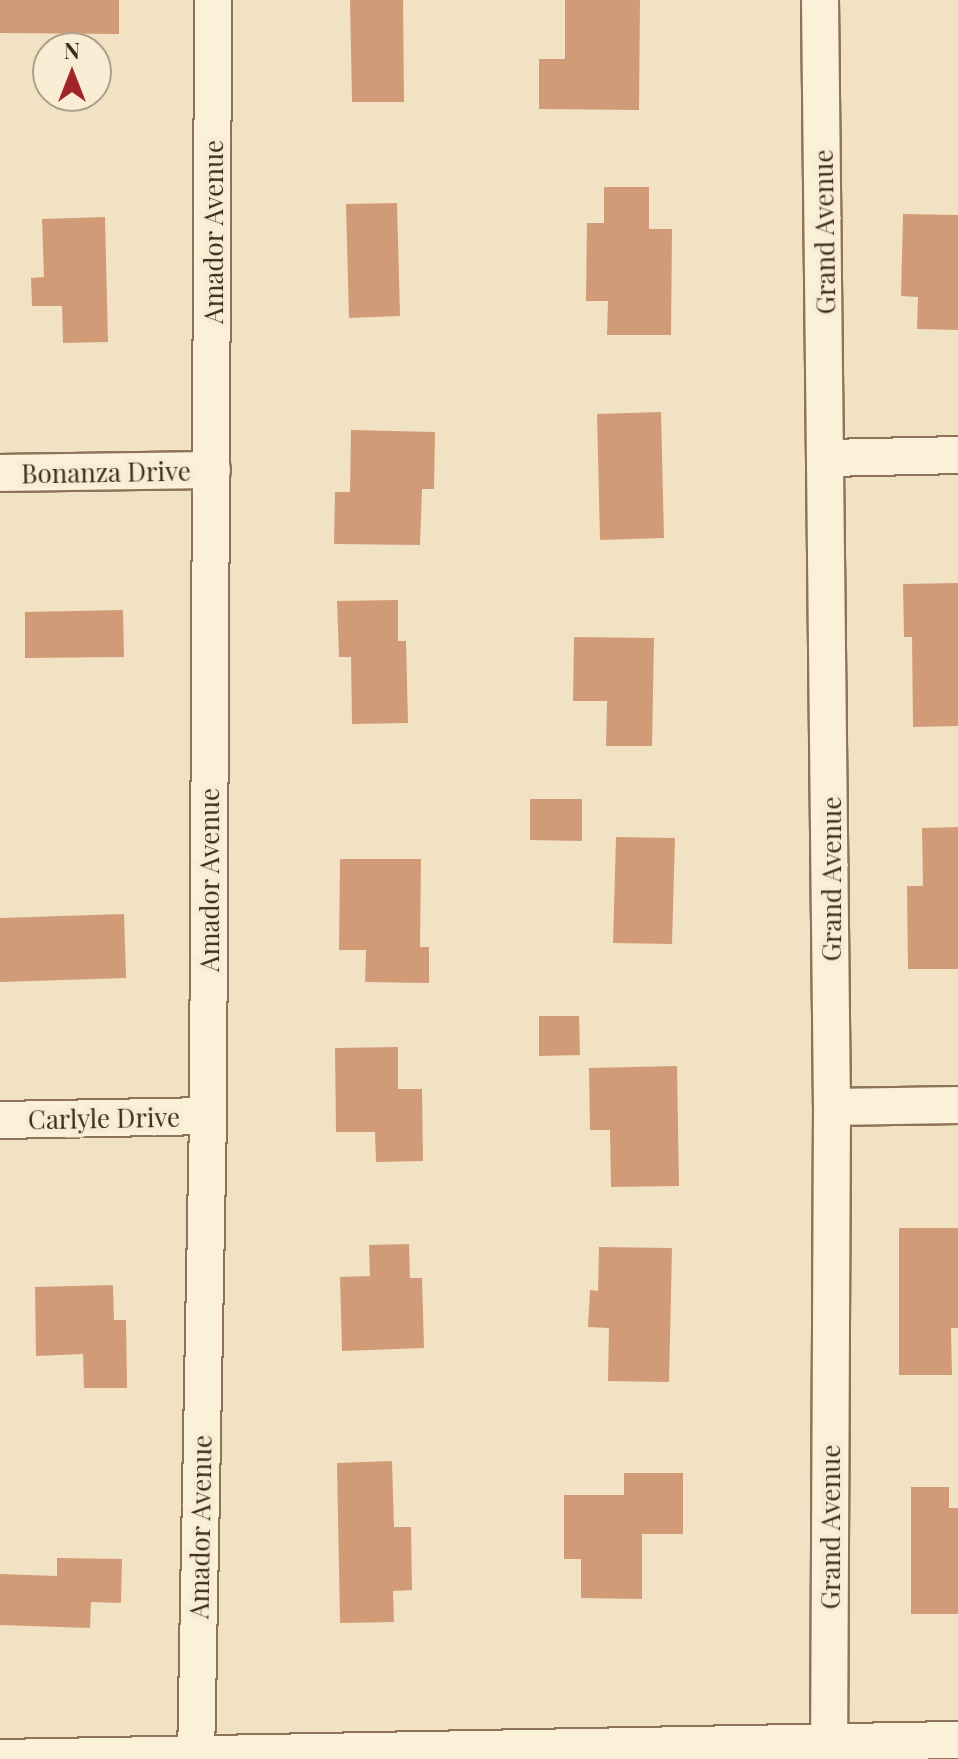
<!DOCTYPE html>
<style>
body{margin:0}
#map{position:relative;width:958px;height:1759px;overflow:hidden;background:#f1e2c4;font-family:"Playfair Display",serif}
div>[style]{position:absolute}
.building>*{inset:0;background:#d29b77}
.roads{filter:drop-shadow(2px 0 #8d7359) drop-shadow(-2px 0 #8d7359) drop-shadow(0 2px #8d7359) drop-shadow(0 -2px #8d7359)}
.street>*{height:36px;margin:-18px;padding:0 18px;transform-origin:18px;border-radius:18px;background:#fbf0d8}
span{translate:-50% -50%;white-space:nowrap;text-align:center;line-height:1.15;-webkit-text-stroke:8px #f8edd4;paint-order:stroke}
.street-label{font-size:26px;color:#3c2c1e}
.north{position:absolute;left:32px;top:32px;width:80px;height:80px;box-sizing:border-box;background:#f8edd4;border:2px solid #ada08b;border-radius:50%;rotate:0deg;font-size:22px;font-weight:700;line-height:32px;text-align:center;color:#3c2c1e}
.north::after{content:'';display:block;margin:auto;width:28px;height:36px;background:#a02528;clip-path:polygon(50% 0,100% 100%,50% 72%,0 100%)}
</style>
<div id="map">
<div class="building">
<i style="clip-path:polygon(0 0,119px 0,119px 34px,0 33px)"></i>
<i style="clip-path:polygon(350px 0,403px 0,404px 102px,352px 102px)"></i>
<i style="clip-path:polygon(565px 0,640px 0,639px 110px,539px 109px,539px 59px,565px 59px)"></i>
<i style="clip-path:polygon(604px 187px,649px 187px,649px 229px,672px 229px,671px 335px,607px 335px,608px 301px,586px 301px,587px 223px,604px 223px)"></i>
<i style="clip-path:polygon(397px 203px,400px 316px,349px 318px,346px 204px)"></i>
<i style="clip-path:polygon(903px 214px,958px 215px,958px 330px,917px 329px,918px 297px,901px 296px)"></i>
<i style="clip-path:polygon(105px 217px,108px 342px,63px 343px,62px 306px,32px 306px,31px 278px,44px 277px,42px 219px)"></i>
<i style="clip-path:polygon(661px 412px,664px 538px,600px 540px,597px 414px)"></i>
<i style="clip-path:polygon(351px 430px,435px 432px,434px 489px,422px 489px,420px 545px,334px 544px,335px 492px,350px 492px)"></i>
<i style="clip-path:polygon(958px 583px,958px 726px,913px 727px,912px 637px,904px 637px,903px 584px)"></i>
<i style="clip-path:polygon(398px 600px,398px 641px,406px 641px,408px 723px,352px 724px,351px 657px,339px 657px,337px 601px)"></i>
<i style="clip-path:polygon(123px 610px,124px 657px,25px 658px,25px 612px)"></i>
<i style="clip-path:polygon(574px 637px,654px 638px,652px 746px,606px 746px,607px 701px,573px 701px)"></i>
<i style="clip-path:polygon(530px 799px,582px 799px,582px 841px,530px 840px)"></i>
<i style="clip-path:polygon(958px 827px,958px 969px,908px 969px,907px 886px,923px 886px,922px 828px)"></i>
<i style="clip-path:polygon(616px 837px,675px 838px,672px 944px,613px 943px)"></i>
<i style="clip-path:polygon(340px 859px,421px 859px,420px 947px,429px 947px,429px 983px,365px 982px,366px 950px,339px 950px)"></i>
<i style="clip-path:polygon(124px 914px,126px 978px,0 982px,0 918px)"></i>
<i style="clip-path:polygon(539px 1016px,579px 1016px,580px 1055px,539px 1056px)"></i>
<i style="clip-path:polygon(398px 1047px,398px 1089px,422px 1089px,423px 1161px,376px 1162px,375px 1132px,336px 1132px,335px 1048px)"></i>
<i style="clip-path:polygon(677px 1066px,679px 1186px,611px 1187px,610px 1130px,590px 1130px,589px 1068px)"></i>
<i style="clip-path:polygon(899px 1228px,958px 1228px,958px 1328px,951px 1328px,952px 1375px,899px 1375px)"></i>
<i style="clip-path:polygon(409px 1244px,410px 1278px,422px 1278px,424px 1348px,342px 1351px,340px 1277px,370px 1276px,369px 1245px)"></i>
<i style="clip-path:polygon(599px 1247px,672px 1248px,669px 1382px,608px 1381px,609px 1328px,588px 1327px,590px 1290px,598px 1291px)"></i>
<i style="clip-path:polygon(113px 1285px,114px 1320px,126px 1320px,127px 1388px,84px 1388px,83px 1354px,36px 1356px,35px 1287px)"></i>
<i style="clip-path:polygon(392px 1461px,394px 1527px,411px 1527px,412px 1590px,393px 1591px,394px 1622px,340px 1623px,337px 1463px)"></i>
<i style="clip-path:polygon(624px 1473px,683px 1473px,683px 1534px,642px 1534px,642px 1599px,581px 1598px,581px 1559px,564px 1559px,564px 1495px,624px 1495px)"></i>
<i style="clip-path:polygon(911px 1487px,949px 1487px,949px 1508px,958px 1508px,958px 1614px,911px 1614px)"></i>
<i style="clip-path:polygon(57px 1558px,122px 1559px,121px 1603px,91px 1602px,90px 1628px,0 1625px,0 1574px,57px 1576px)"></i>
</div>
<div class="roads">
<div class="street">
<i style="left:820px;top:0;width:1107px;rotate:89.38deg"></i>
<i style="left:832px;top:1107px;width:652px;rotate:90.26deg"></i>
<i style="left:828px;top:458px;width:130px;rotate:-1.3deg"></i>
<i style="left:0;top:473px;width:212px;rotate:-0.8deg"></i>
<i style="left:832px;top:1107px;width:126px;rotate:-0.9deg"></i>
<i style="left:0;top:1120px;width:208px;rotate:-1.1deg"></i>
<i style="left:0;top:1758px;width:958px;rotate:-1.08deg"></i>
<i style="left:196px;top:1759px;width:643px;rotate:-88.93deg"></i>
<i style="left:208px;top:1116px;width:1116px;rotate:-89.74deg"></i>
</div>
</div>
<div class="street-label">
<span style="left:213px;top:232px;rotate:-90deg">Amador Avenue</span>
<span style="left:824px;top:232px;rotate:-91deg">Grand Avenue</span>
<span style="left:106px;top:472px;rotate:-1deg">Bonanza Drive</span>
<span style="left:831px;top:879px;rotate:-90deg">Grand Avenue</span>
<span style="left:209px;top:880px;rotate:-90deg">Amador Avenue</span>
<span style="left:104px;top:1118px;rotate:-1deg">Carlyle Drive</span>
<span style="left:200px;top:1527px;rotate:-89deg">Amador Avenue</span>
<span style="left:830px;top:1527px;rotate:-90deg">Grand Avenue</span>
</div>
<div class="north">N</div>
</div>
